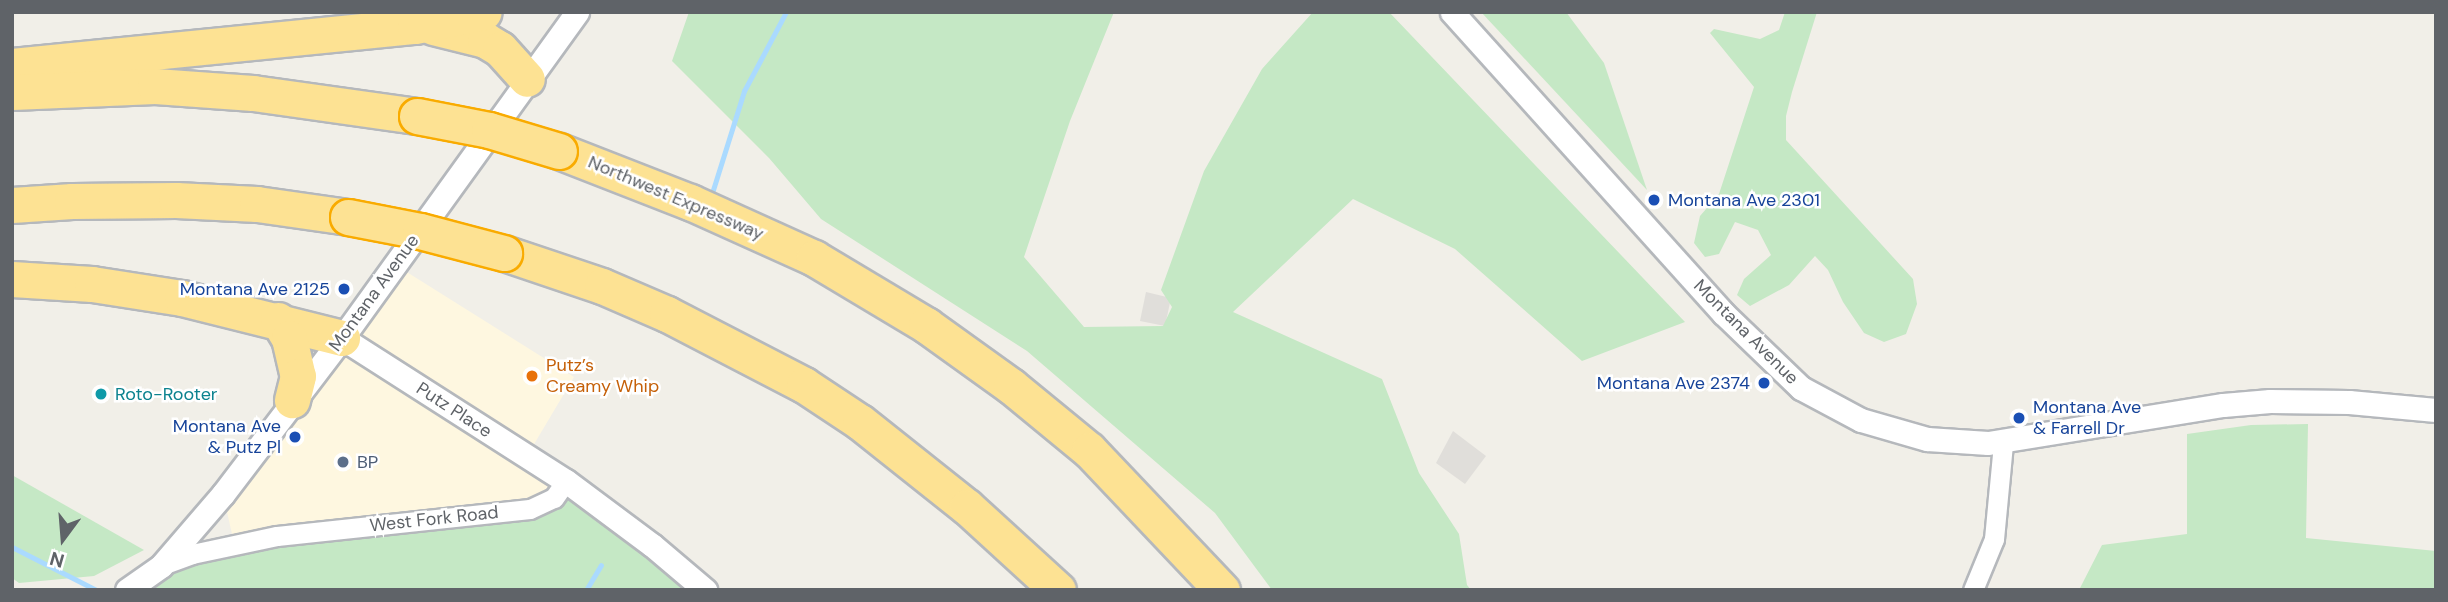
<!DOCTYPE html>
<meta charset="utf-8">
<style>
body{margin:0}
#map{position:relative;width:2448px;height:602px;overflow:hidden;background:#f1efe8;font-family:"DM Sans",sans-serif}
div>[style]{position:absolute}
.commercial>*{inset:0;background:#fef7e0}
.industrial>*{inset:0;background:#e0deda}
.green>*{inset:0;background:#c5e8c5}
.stream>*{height:5px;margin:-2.5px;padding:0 2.5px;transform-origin:2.5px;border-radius:2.5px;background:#aadaff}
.roads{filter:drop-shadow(2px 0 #b5b8bc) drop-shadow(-2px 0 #b5b8bc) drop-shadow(0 2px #b5b8bc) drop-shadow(0 -2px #b5b8bc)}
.minor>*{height:19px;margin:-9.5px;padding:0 9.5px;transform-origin:9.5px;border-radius:9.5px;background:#fff}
.tertiary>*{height:23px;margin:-11.5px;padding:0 11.5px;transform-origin:11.5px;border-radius:11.5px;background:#fff}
.motorway>*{height:35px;margin:-17.5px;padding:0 17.5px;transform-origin:17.5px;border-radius:17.5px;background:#fde293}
.bridges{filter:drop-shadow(2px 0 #f9ab00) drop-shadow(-2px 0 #f9ab00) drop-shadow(0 2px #f9ab00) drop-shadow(0 -2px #f9ab00)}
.motorway-bridge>*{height:35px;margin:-17.5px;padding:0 17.5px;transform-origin:17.5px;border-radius:17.5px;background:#fde293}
.dots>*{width:19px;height:19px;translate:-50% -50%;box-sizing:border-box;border:4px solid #fff;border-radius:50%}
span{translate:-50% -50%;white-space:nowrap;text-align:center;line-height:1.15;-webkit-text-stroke:5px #fff;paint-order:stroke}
.street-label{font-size:18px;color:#5f6368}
.transit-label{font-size:18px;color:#164399}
.left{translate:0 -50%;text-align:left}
.right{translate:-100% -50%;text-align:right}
.food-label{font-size:18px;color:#c56008}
.culture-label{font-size:18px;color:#0d838f}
.service-label{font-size:18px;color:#4e5e75}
.frame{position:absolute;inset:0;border:14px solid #5f6368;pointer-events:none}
.north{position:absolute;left:28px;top:504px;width:70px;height:70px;-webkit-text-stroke:5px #fff;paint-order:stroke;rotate:196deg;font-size:19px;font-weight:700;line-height:28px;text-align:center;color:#5f6368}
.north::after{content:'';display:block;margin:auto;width:24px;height:32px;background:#5f6368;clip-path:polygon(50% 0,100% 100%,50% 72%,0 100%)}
</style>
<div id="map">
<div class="commercial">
<i style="clip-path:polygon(394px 264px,574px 377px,527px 456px,566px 481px,554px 498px,234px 543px,223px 494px)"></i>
</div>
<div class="industrial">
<i style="clip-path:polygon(1146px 292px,1171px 298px,1165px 326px,1140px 321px)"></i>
<i style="clip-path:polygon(1453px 431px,1486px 456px,1465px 484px,1436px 463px)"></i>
</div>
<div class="green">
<i style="clip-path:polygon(689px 12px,1114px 12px,1070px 121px,1024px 257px,1084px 327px,1163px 326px,1172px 307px,1161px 290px,1204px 171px,1262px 69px,1313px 12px,1389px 12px,1685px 322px,1582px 361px,1455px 249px,1353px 199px,1233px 312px,1382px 379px,1419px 473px,1459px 534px,1467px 585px,1471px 590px,1272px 590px,1215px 513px,1027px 351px,821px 219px,769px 158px,672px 61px)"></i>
<i style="clip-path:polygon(1481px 12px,1566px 12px,1604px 63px,1647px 190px)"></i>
<i style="clip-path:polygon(1785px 12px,1817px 12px,1792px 92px,1786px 116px,1786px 140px,1913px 279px,1917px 304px,1906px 334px,1884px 342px,1864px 333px,1843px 302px,1828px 270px,1815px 256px,1789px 285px,1750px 306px,1737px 295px,1744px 279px,1771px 255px,1758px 230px,1735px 222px,1719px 254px,1705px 257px,1694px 243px,1700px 216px,1719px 194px,1754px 87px,1710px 33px,1714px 29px,1760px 39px,1779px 30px)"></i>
<i style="clip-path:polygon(2308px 424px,2306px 538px,2436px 551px,2436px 590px,2079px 590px,2102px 545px,2187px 534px,2187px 434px,2251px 425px)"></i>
<i style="clip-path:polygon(12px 475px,144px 550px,94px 576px,19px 583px,12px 578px)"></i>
<i style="clip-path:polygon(566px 481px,705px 590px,127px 590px,192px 554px,529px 509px)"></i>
</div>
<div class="stream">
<i style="left:712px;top:193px;width:107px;rotate:-72.6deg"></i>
<i style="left:744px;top:91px;width:89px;rotate:-62deg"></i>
<i style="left:12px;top:547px;width:94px;rotate:27.1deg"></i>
<i style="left:586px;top:590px;width:29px;rotate:-59deg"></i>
</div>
<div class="roads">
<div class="minor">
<i style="left:162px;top:565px;width:32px;rotate:-20deg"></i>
<i style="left:192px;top:554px;width:87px;rotate:-12deg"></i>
<i style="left:277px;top:536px;width:254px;rotate:-6.1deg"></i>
<i style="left:530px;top:509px;width:26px;rotate:-25deg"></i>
<i style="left:554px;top:498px;width:21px;rotate:-55deg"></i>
<i style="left:1973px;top:590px;width:55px;rotate:-67.6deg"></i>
<i style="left:1994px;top:539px;width:96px;rotate:-84.6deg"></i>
</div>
<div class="tertiary">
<i style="left:1452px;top:12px;width:405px;rotate:48deg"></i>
<i style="left:1723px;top:313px;width:108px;rotate:43.9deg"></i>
<i style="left:1801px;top:388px;width:68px;rotate:28.1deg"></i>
<i style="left:1861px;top:420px;width:69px;rotate:16.1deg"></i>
<i style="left:1927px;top:439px;width:61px;rotate:3.8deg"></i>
<i style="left:1988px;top:443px;width:238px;rotate:-9.2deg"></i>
<i style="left:2223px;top:405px;width:47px;rotate:-4.9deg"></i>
<i style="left:2270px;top:401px;width:79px;rotate:0.7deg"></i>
<i style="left:2349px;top:402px;width:87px;rotate:5.3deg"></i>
<i style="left:342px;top:338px;width:266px;rotate:32.6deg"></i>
<i style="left:566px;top:481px;width:107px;rotate:36.7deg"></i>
<i style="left:652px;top:545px;width:70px;rotate:40.3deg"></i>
<i style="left:127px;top:590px;width:42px;rotate:-35.2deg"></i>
<i style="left:161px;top:566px;width:95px;rotate:-49.3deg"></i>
<i style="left:223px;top:494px;width:196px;rotate:-52.7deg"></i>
<i style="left:342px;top:338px;width:402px;rotate:-54.2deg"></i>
</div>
<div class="motorway">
<i style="left:433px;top:27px;width:54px;rotate:14deg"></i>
<i style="left:485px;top:40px;width:17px;rotate:31deg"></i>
<i style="left:500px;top:49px;width:40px;rotate:48deg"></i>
<i style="left:12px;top:66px;width:405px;rotate:-5.7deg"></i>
<i style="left:415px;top:26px;width:70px;rotate:-11.5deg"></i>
<i style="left:12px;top:92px;width:143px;rotate:-2.4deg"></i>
<i style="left:155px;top:86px;width:98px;rotate:4.1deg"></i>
<i style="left:253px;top:93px;width:166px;rotate:8deg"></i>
<i style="left:559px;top:151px;width:141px;rotate:21.3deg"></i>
<i style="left:690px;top:202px;width:136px;rotate:24.3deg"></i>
<i style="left:814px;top:258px;width:131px;rotate:30.9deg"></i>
<i style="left:926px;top:325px;width:105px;rotate:35.7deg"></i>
<i style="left:1011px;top:386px;width:101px;rotate:39.4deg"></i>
<i style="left:1089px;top:450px;width:193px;rotate:46.5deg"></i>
<i style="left:12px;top:205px;width:60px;rotate:-3.8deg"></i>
<i style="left:72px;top:201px;width:104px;rotate:-0.6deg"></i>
<i style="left:176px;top:200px;width:81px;rotate:2.8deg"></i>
<i style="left:257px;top:204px;width:92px;rotate:8.1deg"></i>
<i style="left:504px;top:253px;width:103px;rotate:18.6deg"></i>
<i style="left:602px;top:286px;width:71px;rotate:23.3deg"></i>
<i style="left:667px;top:314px;width:154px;rotate:27.4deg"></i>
<i style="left:804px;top:385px;width:67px;rotate:33.5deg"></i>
<i style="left:860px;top:422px;width:137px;rotate:38.5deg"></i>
<i style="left:967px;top:507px;width:123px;rotate:42.4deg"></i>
<i style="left:12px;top:279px;width:80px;rotate:3.6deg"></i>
<i style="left:92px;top:284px;width:91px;rotate:8.8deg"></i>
<i style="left:182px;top:298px;width:165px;rotate:14deg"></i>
<i style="left:278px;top:320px;width:21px;rotate:59deg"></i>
<i style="left:289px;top:338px;width:39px;rotate:77deg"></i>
<i style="left:298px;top:376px;width:25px;rotate:104deg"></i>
</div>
</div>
<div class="bridges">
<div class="motorway-bridge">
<i style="left:417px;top:116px;width:73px;rotate:11deg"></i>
<i style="left:489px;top:130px;width:73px;rotate:16.7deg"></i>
<i style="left:348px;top:217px;width:73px;rotate:11deg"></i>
<i style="left:420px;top:231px;width:87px;rotate:14.7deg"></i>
</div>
</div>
<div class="dots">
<i style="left:1654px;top:200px;background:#1a4fb4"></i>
<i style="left:344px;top:289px;background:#1a4fb4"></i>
<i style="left:532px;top:376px;background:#e8710a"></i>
<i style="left:1764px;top:383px;background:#1a4fb4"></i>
<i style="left:101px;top:394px;background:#0f9aa8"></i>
<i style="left:2019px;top:418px;background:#1a4fb4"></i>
<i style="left:295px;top:437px;background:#1a4fb4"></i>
<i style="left:343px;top:462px;background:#5c6f8a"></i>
</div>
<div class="street-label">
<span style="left:676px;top:198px;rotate:23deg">Northwest Expressway</span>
<span style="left:374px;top:293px;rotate:-54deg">Montana Avenue</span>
<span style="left:1746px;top:332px;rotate:45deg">Montana Avenue</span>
<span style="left:454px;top:410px;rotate:33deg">Putz Place</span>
<span style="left:434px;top:519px;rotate:-6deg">West Fork Road</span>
</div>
<div class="transit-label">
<span class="left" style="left:1668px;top:200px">Montana Ave 2301</span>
<span class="right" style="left:330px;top:289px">Montana Ave 2125</span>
<span class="right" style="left:1750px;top:383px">Montana Ave 2374</span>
<span class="left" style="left:2033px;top:418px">Montana Ave<br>&amp; Farrell Dr</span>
<span class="right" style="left:281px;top:437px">Montana Ave<br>&amp; Putz Pl</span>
</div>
<div class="food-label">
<span class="left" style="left:546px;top:376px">Putz’s<br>Creamy Whip</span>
</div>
<div class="culture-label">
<span class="left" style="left:115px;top:394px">Roto-Rooter</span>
</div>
<div class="service-label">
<span class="left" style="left:357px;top:462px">BP</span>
</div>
<div class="frame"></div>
<div class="north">N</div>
</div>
